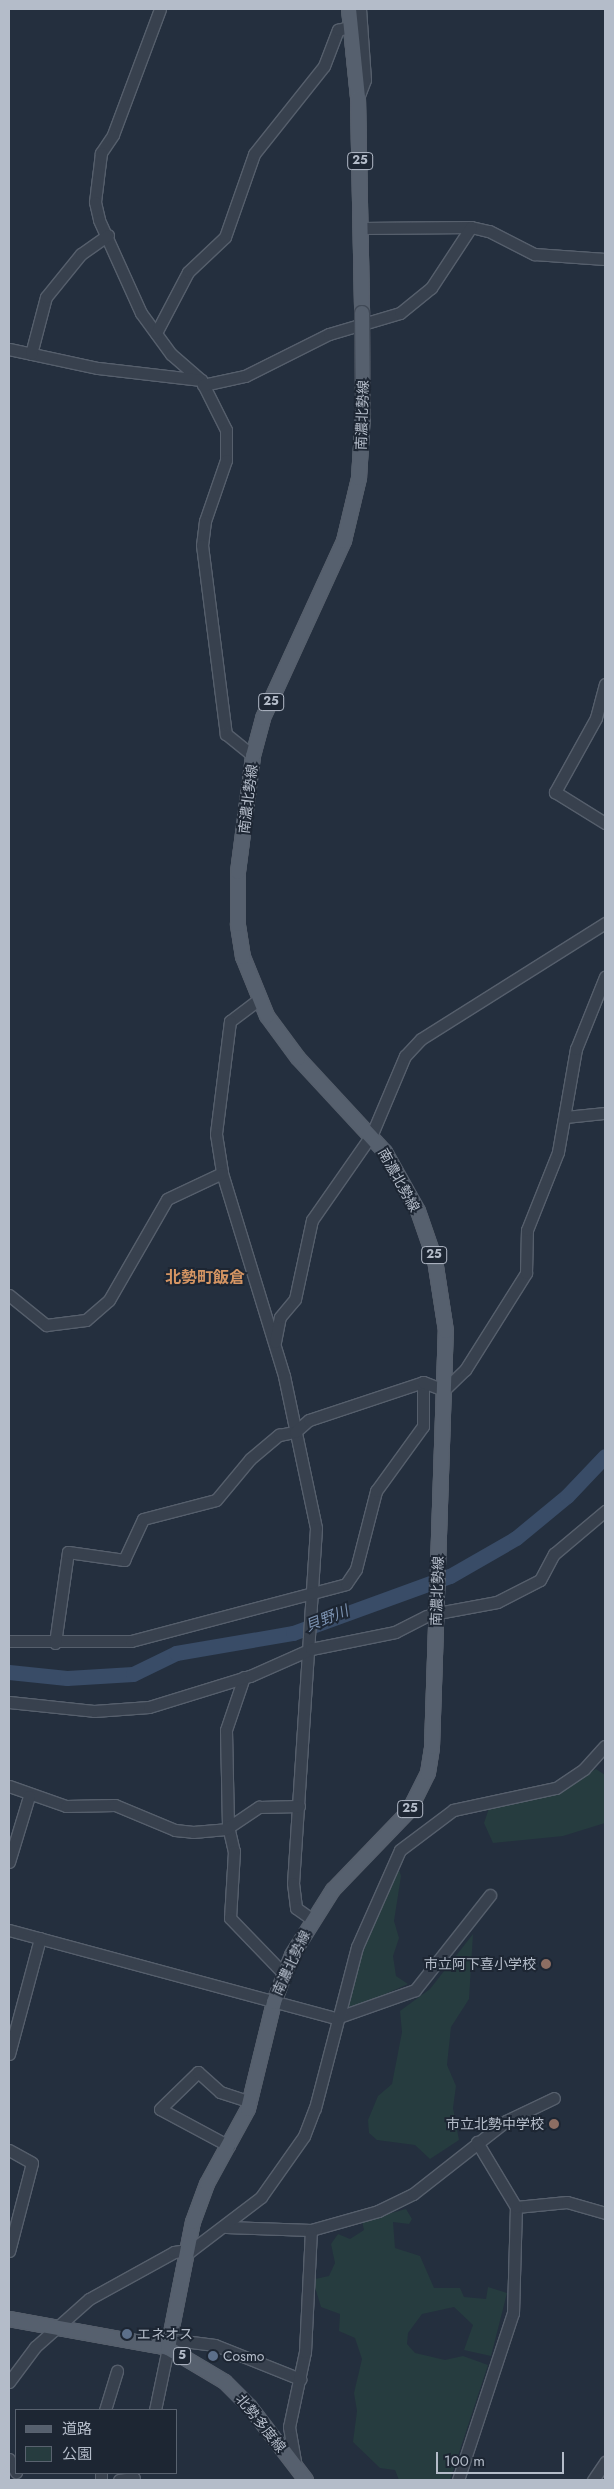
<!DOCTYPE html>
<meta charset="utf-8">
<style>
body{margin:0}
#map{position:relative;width:614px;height:2489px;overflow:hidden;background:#242f3e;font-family:Jost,"Noto Sans JP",sans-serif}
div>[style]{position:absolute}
.green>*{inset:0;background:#263c3f}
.river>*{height:15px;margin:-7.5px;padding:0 7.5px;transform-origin:7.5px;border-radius:7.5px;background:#394c67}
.roads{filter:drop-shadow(1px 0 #565f6c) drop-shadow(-1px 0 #565f6c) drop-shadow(0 1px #565f6c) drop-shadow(0 -1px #565f6c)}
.minor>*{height:11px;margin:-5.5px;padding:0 5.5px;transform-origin:5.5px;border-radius:5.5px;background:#38414e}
.major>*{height:14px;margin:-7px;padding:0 7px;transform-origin:7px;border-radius:7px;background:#56606e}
.bridges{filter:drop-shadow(1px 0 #414a57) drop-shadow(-1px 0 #414a57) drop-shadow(0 1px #414a57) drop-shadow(0 -1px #414a57)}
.major-bridge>*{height:14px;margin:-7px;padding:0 7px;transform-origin:7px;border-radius:7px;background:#56606e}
.dots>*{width:14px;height:14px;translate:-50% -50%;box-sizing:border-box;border:2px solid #1d2633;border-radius:50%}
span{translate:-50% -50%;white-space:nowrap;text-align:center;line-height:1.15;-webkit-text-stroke:4px #1d2633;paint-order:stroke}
.shield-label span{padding:1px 4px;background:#1d2633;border:1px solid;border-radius:4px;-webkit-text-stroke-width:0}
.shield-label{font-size:12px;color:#b4bcc9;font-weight:700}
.street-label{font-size:14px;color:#b4bcc9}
.poi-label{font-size:14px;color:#b4bcc9}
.right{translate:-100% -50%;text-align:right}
.left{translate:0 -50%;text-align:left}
.water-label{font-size:15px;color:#7c92b1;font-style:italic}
.quarter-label{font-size:16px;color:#d59563;font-weight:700}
.frame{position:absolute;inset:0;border:10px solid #b4bcc9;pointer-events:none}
.legend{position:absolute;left:15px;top:2409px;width:162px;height:65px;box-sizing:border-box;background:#1d2633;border:1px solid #59626f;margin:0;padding:6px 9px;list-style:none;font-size:15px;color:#b4bcc9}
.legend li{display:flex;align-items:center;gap:10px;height:25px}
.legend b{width:25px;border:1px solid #59626f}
.scale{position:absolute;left:436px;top:2452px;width:128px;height:22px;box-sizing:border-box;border:2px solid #b4bcc9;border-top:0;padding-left:6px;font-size:15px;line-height:18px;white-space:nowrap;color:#b4bcc9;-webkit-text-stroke:4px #1d2633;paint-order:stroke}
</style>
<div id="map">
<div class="green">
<i style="clip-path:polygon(596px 1769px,605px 1775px,605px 1823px,563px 1836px,493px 1843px,484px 1823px,489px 1808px,577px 1780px)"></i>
<i style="clip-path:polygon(397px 1863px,401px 1876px,394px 1921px,399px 1938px,393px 1956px,396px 1976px,408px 1984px,345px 2012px,361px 1949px)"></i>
<i style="clip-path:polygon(473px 1934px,469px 1999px,451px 2027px,447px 2065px,456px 2086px,453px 2108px,459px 2140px,430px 2159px,415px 2145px,377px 2140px,369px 2133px,368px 2120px,378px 2096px,392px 2084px,402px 2032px,400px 2011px,430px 1989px)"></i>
<i style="clip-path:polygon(406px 2209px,412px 2219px,409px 2224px,393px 2222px,395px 2248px,420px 2256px,434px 2288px,460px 2288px,464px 2297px,486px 2299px,488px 2287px,507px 2293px,491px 2356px,464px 2350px,473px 2325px,454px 2307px,422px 2314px,408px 2333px,407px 2344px,415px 2353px,445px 2360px,463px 2356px,488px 2365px,450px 2480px,399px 2480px,395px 2470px,380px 2468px,353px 2442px,357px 2411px,354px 2393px,362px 2359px,355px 2338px,339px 2331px,340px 2314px,321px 2307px,314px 2284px,315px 2279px,329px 2276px,335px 2263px,331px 2244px,338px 2234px,350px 2239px,364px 2230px,362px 2221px)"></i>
</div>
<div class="river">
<i style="left:9px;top:1672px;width:58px;rotate:5.9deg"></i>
<i style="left:67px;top:1678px;width:66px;rotate:-3.5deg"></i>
<i style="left:133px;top:1674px;width:48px;rotate:-26deg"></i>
<i style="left:176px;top:1653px;width:119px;rotate:-9.7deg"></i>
<i style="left:293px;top:1633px;width:167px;rotate:-20deg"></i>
<i style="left:450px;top:1576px;width:76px;rotate:-29.9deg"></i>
<i style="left:516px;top:1538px;width:66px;rotate:-39.5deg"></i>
<i style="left:567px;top:1496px;width:55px;rotate:-46.5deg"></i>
</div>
<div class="roads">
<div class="minor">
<i style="left:160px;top:9px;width:134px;rotate:110.5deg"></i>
<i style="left:113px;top:135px;width:22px;rotate:124deg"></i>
<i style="left:101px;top:153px;width:49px;rotate:97deg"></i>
<i style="left:95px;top:202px;width:18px;rotate:77deg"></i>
<i style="left:99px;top:220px;width:102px;rotate:65.7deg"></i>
<i style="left:141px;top:313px;width:51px;rotate:53.8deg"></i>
<i style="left:171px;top:354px;width:40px;rotate:41deg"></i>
<i style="left:201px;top:380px;width:56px;rotate:63.4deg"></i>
<i style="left:226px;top:430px;width:30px;rotate:90deg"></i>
<i style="left:226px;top:460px;width:65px;rotate:109deg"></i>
<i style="left:205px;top:521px;width:24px;rotate:97deg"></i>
<i style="left:202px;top:545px;width:191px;rotate:82.8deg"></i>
<i style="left:226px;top:734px;width:35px;rotate:39deg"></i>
<i style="left:358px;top:98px;width:19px;rotate:-69deg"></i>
<i style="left:365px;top:80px;width:71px;rotate:-94deg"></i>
<i style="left:362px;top:228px;width:109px;rotate:-0.5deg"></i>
<i style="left:471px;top:227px;width:18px;rotate:13deg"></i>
<i style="left:489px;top:231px;width:51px;rotate:27.1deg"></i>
<i style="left:534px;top:254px;width:71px;rotate:4deg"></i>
<i style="left:156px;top:333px;width:69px;rotate:-62.3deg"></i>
<i style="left:188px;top:272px;width:51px;rotate:-43.4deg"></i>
<i style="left:225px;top:237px;width:88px;rotate:-70.7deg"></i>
<i style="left:254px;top:154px;width:112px;rotate:-51.5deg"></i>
<i style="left:324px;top:66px;width:39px;rotate:-69deg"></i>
<i style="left:338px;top:30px;width:14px;rotate:-17deg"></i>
<i style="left:9px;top:349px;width:91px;rotate:12.1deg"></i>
<i style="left:98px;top:368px;width:104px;rotate:6.6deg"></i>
<i style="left:31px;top:354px;width:59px;rotate:-75.3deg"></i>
<i style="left:46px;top:297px;width:55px;rotate:-50.9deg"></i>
<i style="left:81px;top:254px;width:33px;rotate:-35deg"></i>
<i style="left:203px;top:385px;width:43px;rotate:-12.1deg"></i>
<i style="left:245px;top:376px;width:94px;rotate:-26.6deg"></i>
<i style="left:329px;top:334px;width:74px;rotate:-16.5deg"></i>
<i style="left:400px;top:313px;width:40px;rotate:-39deg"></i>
<i style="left:431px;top:288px;width:73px;rotate:-56.7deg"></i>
<i style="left:605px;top:684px;width:35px;rotate:105deg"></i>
<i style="left:596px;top:718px;width:85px;rotate:119deg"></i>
<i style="left:555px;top:792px;width:59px;rotate:31.8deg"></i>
<i style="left:258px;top:1000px;width:35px;rotate:143deg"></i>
<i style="left:230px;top:1021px;width:114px;rotate:97.1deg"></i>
<i style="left:216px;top:1134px;width:39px;rotate:81deg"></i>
<i style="left:222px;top:1173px;width:212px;rotate:73deg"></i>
<i style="left:284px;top:1376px;width:155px;rotate:78.1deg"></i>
<i style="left:316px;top:1528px;width:356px;rotate:93.7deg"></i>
<i style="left:293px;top:1883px;width:25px;rotate:83deg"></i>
<i style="left:296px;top:1908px;width:19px;rotate:35deg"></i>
<i style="left:566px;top:1117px;width:39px;rotate:-6deg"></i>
<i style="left:9px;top:1295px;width:48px;rotate:39deg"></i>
<i style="left:46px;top:1325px;width:40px;rotate:-7.1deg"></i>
<i style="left:86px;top:1320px;width:30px;rotate:-41deg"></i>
<i style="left:109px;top:1300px;width:116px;rotate:-60.1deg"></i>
<i style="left:167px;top:1199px;width:61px;rotate:-25.3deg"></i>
<i style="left:275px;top:1342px;width:25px;rotate:-79deg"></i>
<i style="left:280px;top:1317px;width:23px;rotate:-50deg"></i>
<i style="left:295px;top:1299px;width:81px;rotate:-77.9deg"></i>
<i style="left:312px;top:1220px;width:105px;rotate:-55.1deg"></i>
<i style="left:372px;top:1134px;width:85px;rotate:-67.1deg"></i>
<i style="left:405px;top:1056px;width:23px;rotate:-47deg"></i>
<i style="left:421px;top:1039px;width:218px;rotate:-32.2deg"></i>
<i style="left:443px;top:1612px;width:55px;rotate:-10.5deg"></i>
<i style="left:497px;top:1602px;width:48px;rotate:-27.1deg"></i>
<i style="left:540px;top:1580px;width:30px;rotate:-62deg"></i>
<i style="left:554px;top:1554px;width:67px;rotate:-40.1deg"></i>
<i style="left:9px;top:1641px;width:122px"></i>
<i style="left:131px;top:1641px;width:222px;rotate:-14.8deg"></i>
<i style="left:346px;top:1584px;width:18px;rotate:-56deg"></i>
<i style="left:356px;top:1569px;width:81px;rotate:-75.6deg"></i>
<i style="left:376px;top:1491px;width:80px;rotate:-54.1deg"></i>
<i style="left:423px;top:1426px;width:44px;rotate:-90deg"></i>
<i style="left:55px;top:1643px;width:92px;rotate:-81.9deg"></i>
<i style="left:68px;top:1552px;width:57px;rotate:8.1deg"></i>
<i style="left:124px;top:1560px;width:45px;rotate:-65.1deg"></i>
<i style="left:143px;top:1519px;width:75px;rotate:-14.6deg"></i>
<i style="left:216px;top:1500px;width:53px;rotate:-50.3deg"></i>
<i style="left:250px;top:1459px;width:38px;rotate:-40deg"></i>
<i style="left:279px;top:1435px;width:16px;rotate:-11deg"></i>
<i style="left:295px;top:1432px;width:18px;rotate:-41deg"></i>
<i style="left:309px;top:1420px;width:120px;rotate:-18.4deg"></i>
<i style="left:423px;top:1382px;width:22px;rotate:21deg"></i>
<i style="left:444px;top:1390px;width:29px;rotate:-44deg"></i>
<i style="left:465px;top:1370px;width:115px;rotate:-57.8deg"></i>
<i style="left:526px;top:1273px;width:43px;rotate:-88.7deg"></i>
<i style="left:527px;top:1230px;width:84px;rotate:-68.3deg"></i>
<i style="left:558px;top:1152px;width:105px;rotate:-80.1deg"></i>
<i style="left:576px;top:1049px;width:78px;rotate:-68.1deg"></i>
<i style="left:244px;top:1677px;width:56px;rotate:108.8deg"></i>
<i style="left:226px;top:1730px;width:96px;rotate:88.8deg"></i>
<i style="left:228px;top:1826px;width:26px;rotate:77deg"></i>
<i style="left:234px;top:1851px;width:67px;rotate:93.4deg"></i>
<i style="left:230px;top:1918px;width:78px;rotate:46deg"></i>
<i style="left:9px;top:1702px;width:85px;rotate:6deg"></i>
<i style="left:94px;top:1711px;width:55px;rotate:-4.2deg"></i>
<i style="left:149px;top:1707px;width:106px;rotate:-17.1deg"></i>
<i style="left:250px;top:1676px;width:67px;rotate:-23.9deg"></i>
<i style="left:311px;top:1649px;width:86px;rotate:-11.4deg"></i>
<i style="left:395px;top:1632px;width:36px;rotate:-27deg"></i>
<i style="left:9px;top:1786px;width:60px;rotate:19.3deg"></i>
<i style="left:66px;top:1806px;width:49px;rotate:-1.2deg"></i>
<i style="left:115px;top:1805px;width:65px;rotate:22.6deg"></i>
<i style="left:175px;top:1830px;width:18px;rotate:6deg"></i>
<i style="left:193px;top:1832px;width:33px;rotate:-5deg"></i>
<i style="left:226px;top:1829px;width:40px;rotate:-34deg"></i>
<i style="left:259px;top:1807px;width:40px;rotate:-1.4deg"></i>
<i style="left:9px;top:1862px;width:69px;rotate:-73.1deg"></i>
<i style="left:9px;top:1930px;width:339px;rotate:15.1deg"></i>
<i style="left:336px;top:2018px;width:84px;rotate:-19.5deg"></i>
<i style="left:415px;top:1990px;width:121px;rotate:-51.7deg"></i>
<i style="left:9px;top:2054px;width:120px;rotate:-75deg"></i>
<i style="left:229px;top:2146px;width:78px;rotate:-151.8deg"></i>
<i style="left:160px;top:2109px;width:53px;rotate:-44.2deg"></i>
<i style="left:198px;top:2072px;width:30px;rotate:42deg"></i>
<i style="left:220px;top:2092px;width:32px;rotate:18deg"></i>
<i style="left:9px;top:2150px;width:26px;rotate:29deg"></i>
<i style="left:32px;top:2163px;width:91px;rotate:104.6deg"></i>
<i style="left:516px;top:2207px;width:51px;rotate:-5.6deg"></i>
<i style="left:567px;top:2202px;width:40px;rotate:16deg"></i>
<i style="left:226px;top:2227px;width:85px;rotate:2deg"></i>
<i style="left:311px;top:2230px;width:70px;rotate:-15.8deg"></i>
<i style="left:378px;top:2211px;width:39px;rotate:-26deg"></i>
<i style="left:413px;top:2194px;width:118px;rotate:-38.1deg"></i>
<i style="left:506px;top:2121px;width:53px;rotate:-25.6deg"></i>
<i style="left:185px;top:2255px;width:96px;rotate:-37.3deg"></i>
<i style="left:261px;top:2197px;width:75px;rotate:-54.8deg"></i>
<i style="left:304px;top:2136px;width:30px;rotate:-69deg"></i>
<i style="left:315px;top:2108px;width:166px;rotate:-75.4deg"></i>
<i style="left:357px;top:1947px;width:106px;rotate:-66.1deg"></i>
<i style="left:400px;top:1850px;width:66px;rotate:-37deg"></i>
<i style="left:453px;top:1810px;width:105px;rotate:-12.1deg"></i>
<i style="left:556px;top:1788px;width:34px;rotate:-34deg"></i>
<i style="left:584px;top:1769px;width:31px;rotate:-48deg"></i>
<i style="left:168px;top:2339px;width:47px;rotate:7.3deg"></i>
<i style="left:215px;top:2345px;width:92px;rotate:21.8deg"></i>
<i style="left:9px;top:2382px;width:44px;rotate:-53.4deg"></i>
<i style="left:35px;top:2347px;width:72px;rotate:-41.6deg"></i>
<i style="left:89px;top:2299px;width:97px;rotate:-28.9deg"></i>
<i style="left:174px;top:2252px;width:12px;rotate:-9deg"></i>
<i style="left:105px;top:2410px;width:41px;rotate:-72.9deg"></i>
<i style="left:155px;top:2410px;width:63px;rotate:-78.2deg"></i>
<i style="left:9px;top:2459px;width:15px;rotate:62deg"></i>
<i style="left:296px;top:2467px;width:41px;rotate:-99.9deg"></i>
<i style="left:289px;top:2427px;width:77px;rotate:-78deg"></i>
<i style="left:305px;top:2352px;width:122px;rotate:-87.2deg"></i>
<i style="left:101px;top:2473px;width:7px;rotate:90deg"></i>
<i style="left:119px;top:2480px;width:15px;rotate:-8deg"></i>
<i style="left:458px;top:2480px;width:176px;rotate:-71.8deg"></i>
<i style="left:513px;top:2313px;width:106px;rotate:-88.4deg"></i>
<i style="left:516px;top:2207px;width:76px;rotate:-121deg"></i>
<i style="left:593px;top:2480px;width:22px;rotate:-56deg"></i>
</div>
<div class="major">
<i style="left:349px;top:9px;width:89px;rotate:84.2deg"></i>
<i style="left:358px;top:98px;width:215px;rotate:88.9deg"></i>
<i style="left:9px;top:2319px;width:162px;rotate:10.3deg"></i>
<i style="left:168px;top:2348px;width:66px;rotate:30.8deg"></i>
<i style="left:225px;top:2382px;width:35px;rotate:45deg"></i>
<i style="left:250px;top:2407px;width:92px;rotate:52.5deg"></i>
<i style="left:168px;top:2348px;width:128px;rotate:-78.8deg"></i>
<i style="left:193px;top:2222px;width:40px;rotate:-69.8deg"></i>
<i style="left:207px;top:2184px;width:85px;rotate:-61.3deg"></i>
<i style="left:248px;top:2109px;width:110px;rotate:-76.3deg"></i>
<i style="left:274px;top:2002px;width:50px;rotate:-69deg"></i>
<i style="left:292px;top:1955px;width:77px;rotate:-57.8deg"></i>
<i style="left:333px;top:1890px;width:110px;rotate:-46.1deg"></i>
<i style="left:409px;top:1811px;width:42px;rotate:-63.4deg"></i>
<i style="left:428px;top:1773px;width:26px;rotate:-81deg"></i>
<i style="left:432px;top:1747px;width:416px;rotate:-88.1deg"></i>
<i style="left:446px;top:1331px;width:72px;rotate:-98.8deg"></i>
<i style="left:435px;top:1260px;width:52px;rotate:-109.1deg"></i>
<i style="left:418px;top:1211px;width:68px;rotate:-119.2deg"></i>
<i style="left:385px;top:1152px;width:128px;rotate:-132.8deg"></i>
<i style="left:298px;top:1058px;width:52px;rotate:-126.4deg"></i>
<i style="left:267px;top:1016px;width:64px;rotate:-112.1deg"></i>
<i style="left:243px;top:957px;width:33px;rotate:-99deg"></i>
<i style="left:238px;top:924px;width:52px;rotate:-90deg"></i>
<i style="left:238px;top:872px;width:117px;rotate:-82.6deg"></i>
<i style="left:253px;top:756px;width:39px;rotate:-75deg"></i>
<i style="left:263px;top:718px;width:195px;rotate:-65.4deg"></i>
<i style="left:344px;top:541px;width:65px;rotate:-76.6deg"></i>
<i style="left:359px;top:478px;width:63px;rotate:-86.4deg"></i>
</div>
</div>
<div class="bridges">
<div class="major-bridge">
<i style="left:362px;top:313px;width:102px;rotate:89.4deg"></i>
</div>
</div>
<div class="dots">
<i style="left:546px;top:1964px;background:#8d6e63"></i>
<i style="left:554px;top:2124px;background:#8d6e63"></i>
<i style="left:127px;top:2334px;background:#5c6f8a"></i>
<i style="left:213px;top:2356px;background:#5c6f8a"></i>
</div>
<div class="shield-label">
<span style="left:360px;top:161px">25</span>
<span style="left:271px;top:702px">25</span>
<span style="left:434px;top:1255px">25</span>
<span style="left:410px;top:1809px">25</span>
<span style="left:182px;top:2356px">5</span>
</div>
<div class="street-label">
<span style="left:362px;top:415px;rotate:-88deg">南濃北勢線</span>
<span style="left:248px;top:799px;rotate:-83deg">南濃北勢線</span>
<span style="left:399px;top:1180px;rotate:61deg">南濃北勢線</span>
<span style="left:437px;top:1591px;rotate:-88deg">南濃北勢線</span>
<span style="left:291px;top:1963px;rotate:-65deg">南濃北勢線</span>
<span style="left:261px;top:2423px;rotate:51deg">北勢多度線</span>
</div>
<div class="poi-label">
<span class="right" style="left:536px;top:1964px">市立阿下喜小学校</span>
<span class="right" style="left:544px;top:2124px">市立北勢中学校</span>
<span class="left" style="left:137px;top:2334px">エネオス</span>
<span class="left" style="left:223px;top:2356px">Cosmo</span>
</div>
<div class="water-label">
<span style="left:327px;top:1619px;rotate:-22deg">貝野川</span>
</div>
<div class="quarter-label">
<span style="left:205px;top:1278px">北勢町飯倉</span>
</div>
<div class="frame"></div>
<ul class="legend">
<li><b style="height:6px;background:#56606e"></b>道路</li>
<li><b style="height:14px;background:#263c3f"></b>公園</li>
</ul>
<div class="scale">100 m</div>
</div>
